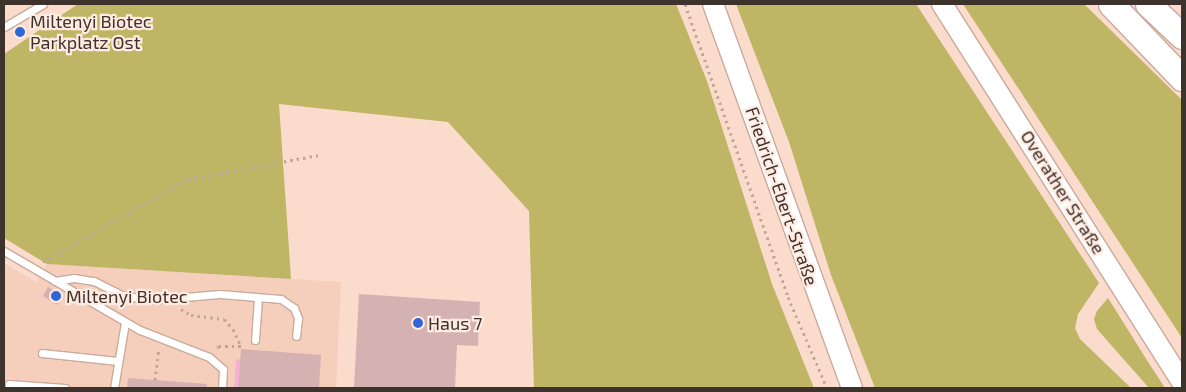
<!DOCTYPE html>
<meta charset="utf-8">
<style>
body{margin:0}
#map{position:relative;width:1186px;height:392px;overflow:hidden;background:#fbdbcc;font-family:"Exo 2",sans-serif}
div>[style]{position:absolute}
.built>*{inset:0;background:#f5cebc}
.green>*{inset:0;background:#beb565}
.stream>*{height:5px;margin:-2.5px;padding:0 2.5px;transform-origin:2.5px;border-radius:2.5px;background:#f7b2d3}
.building>*{inset:0;background:#d5b2b2}
.path>*{height:3px;margin-top:-1.5px;transform-origin:0;background:repeating-linear-gradient(90deg,#c1a79b 0 2.5px,transparent 0 6.5px)}
.roads{filter:drop-shadow(1px 0 #c9aa9c) drop-shadow(-1px 0 #c9aa9c) drop-shadow(0 1px #c9aa9c) drop-shadow(0 -1px #c9aa9c)}
.service>*{height:7px;margin:-3.5px;padding:0 3.5px;transform-origin:3.5px;border-radius:3.5px;background:#fff}
.secondary>*{height:20px;margin:-10px;padding:0 10px;transform-origin:10px;border-radius:10px;background:#fff}
.motorway>*{height:25px;margin:-12.5px;padding:0 12.5px;transform-origin:12.5px;border-radius:12.5px;background:#fff}
.dots>*{width:14px;height:14px;translate:-50% -50%;box-sizing:border-box;border:2px solid #ffebe2;border-radius:50%}
span{translate:-50% -50%;white-space:nowrap;text-align:center;line-height:1.15;-webkit-text-stroke:4.5px #ffebe2;paint-order:stroke}
.poi-label{font-size:18px;color:#3e322c}
.left{translate:0 -50%;text-align:left}
.street-label{font-size:18px;color:#3e322c}
.frame{position:absolute;inset:0;border:5px solid #3e322c;pointer-events:none}
</style>
<div id="map">
<div class="built">
<i style="clip-path:polygon(4px 263px,36px 282px,47px 264px,341px 282px,336px 388px,4px 388px)"></i>
</div>
<div class="green">
<i style="clip-path:polygon(78px 4px,676px 4px,707px 81px,772px 284px,814px 388px,534px 388px,529px 211px,448px 122px,279px 104px,291px 279px,47px 264px,4px 238px,4px 54px)"></i>
<i style="clip-path:polygon(736px 4px,916px 4px,1099px 283px,1078px 314px,1075px 328px,1080px 339px,1131px 388px,875px 388px,831px 275px,789px 142px)"></i>
<i style="clip-path:polygon(963px 4px,1084px 4px,1182px 100px,1182px 338px)"></i>
<i style="clip-path:polygon(1108px 298px,1150px 365px,1165px 388px,1149px 388px,1097px 329px,1094px 319px,1097px 311px)"></i>
</div>
<div class="stream">
<i style="left:236px;top:388px;width:27px;rotate:-86deg"></i>
</div>
<div class="building">
<i style="clip-path:polygon(48px 287px,63px 296px,57px 305px,43px 296px)"></i>
<i style="clip-path:polygon(359px 294px,480px 302px,478px 346px,457px 345px,455px 388px,354px 388px)"></i>
<i style="clip-path:polygon(241px 349px,321px 355px,319px 388px,238px 388px)"></i>
<i style="clip-path:polygon(128px 378px,207px 384px,207px 388px,127px 388px)"></i>
</div>
<div class="path">
<i style="left:685px;top:4px;width:311px;rotate:70.6deg"></i>
<i style="left:788px;top:297px;width:99px;rotate:66.8deg"></i>
<i style="left:43px;top:262px;width:167px;rotate:-29.8deg"></i>
<i style="left:188px;top:179px;width:133px;rotate:-10.4deg"></i>
<i style="left:181px;top:309px;width:12px;rotate:31deg"></i>
<i style="left:191px;top:315px;width:33px;rotate:7deg"></i>
<i style="left:224px;top:319px;width:13px;rotate:48deg"></i>
<i style="left:233px;top:329px;width:19px;rotate:65deg"></i>
<i style="left:241px;top:346px;width:22px;rotate:180deg"></i>
<i style="left:219px;top:346px;width:5px;rotate:127deg"></i>
<i style="left:155px;top:380px;width:31px;rotate:-83deg"></i>
</div>
<div class="roads">
<div class="service">
<i style="left:4px;top:27px;width:45px;rotate:-30.5deg"></i>
<i style="left:4px;top:251px;width:157px;rotate:30.2deg"></i>
<i style="left:140px;top:330px;width:74px;rotate:21.4deg"></i>
<i style="left:209px;top:357px;width:18px;rotate:41deg"></i>
<i style="left:223px;top:369px;width:19px;rotate:93deg"></i>
<i style="left:55px;top:281px;width:19px;rotate:-9deg"></i>
<i style="left:74px;top:278px;width:20px;rotate:9deg"></i>
<i style="left:94px;top:281px;width:30px;rotate:27deg"></i>
<i style="left:121px;top:295px;width:29px;rotate:10deg"></i>
<i style="left:150px;top:300px;width:70px;rotate:-4.9deg"></i>
<i style="left:220px;top:294px;width:61px;rotate:4.7deg"></i>
<i style="left:281px;top:299px;width:16px;rotate:35deg"></i>
<i style="left:294px;top:308px;width:11px;rotate:68deg"></i>
<i style="left:298px;top:318px;width:18px;rotate:96deg"></i>
<i style="left:255px;top:340px;width:42px;rotate:-85.9deg"></i>
<i style="left:42px;top:353px;width:76px;rotate:6deg"></i>
<i style="left:9px;top:388px;width:4px;rotate:-90deg"></i>
<i style="left:9px;top:384px;width:56px;rotate:4.1deg"></i>
<i style="left:114px;top:388px;width:67px;rotate:-80.5deg"></i>
</div>
<div class="secondary">
<i style="left:713px;top:4px;width:408px;rotate:70.1deg"></i>
<i style="left:942px;top:4px;width:448px;rotate:57.6deg"></i>
</div>
<div class="motorway">
<i style="left:1111px;top:4px;width:103px;rotate:46.2deg"></i>
<i style="left:1148px;top:4px;width:47px;rotate:43.3deg"></i>
</div>
</div>
<div class="dots">
<i style="left:20px;top:32px;background:#3067d6"></i>
<i style="left:56px;top:296px;background:#3067d6"></i>
<i style="left:418px;top:323px;background:#3067d6"></i>
</div>
<div class="poi-label">
<span class="left" style="left:30px;top:32px">Miltenyi Biotec<br>Parkplatz Ost</span>
<span class="left" style="left:66px;top:296px">Miltenyi Biotec</span>
<span class="left" style="left:428px;top:323px">Haus 7</span>
</div>
<div class="street-label">
<span style="left:1063px;top:192px;rotate:58deg">Overather Straße</span>
<span style="left:782px;top:196px;rotate:71deg">Friedrich-Ebert-Straße</span>
</div>
<div class="frame"></div>
</div>
